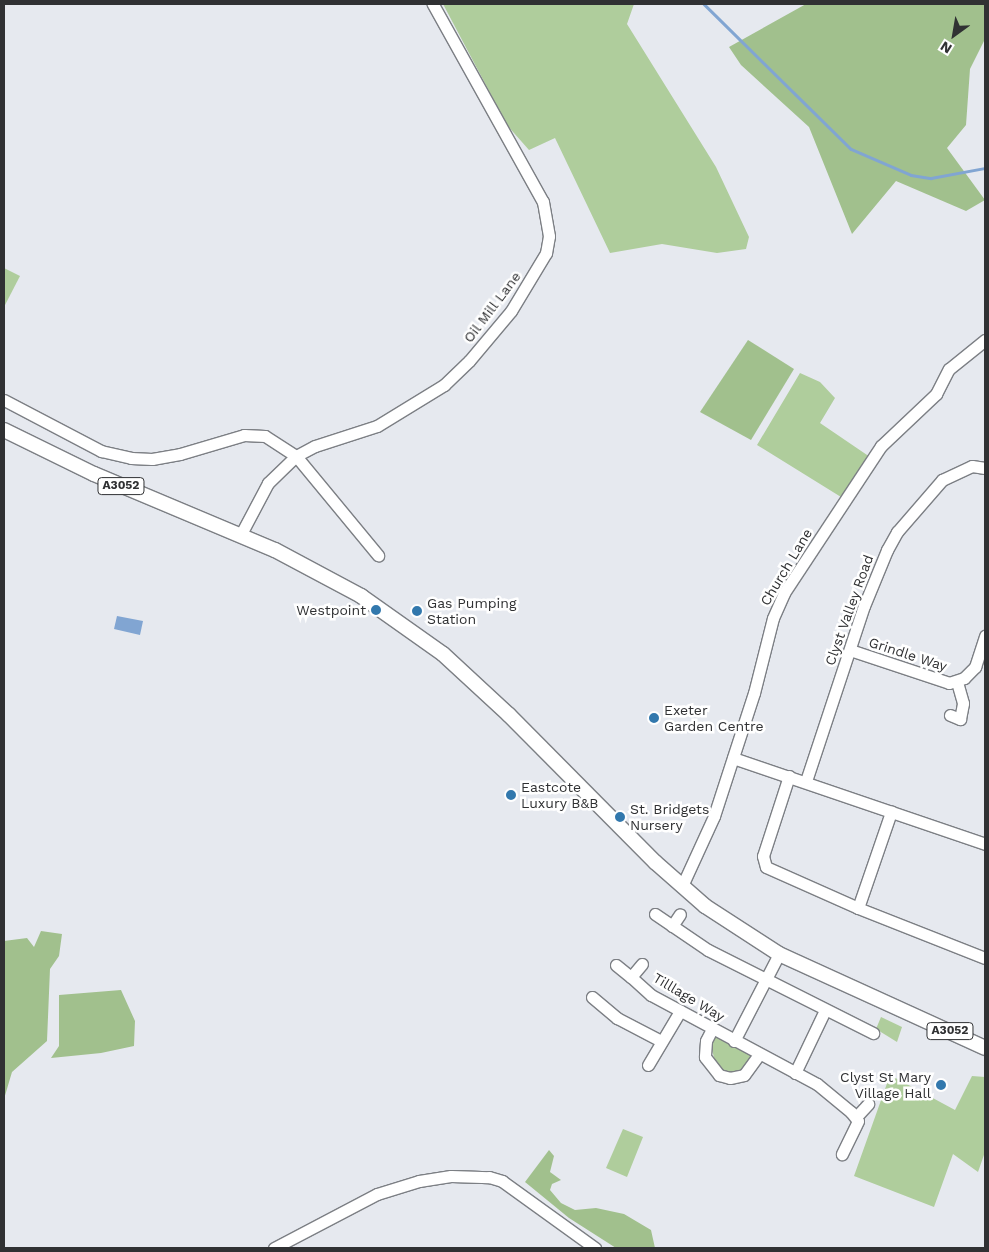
<!DOCTYPE html>
<style>
body{margin:0}
#map{position:relative;width:989px;height:1252px;overflow:hidden;background:#e6e9ef;font-family:"Work Sans",sans-serif}
div>[style]{position:absolute}
.green>*{inset:0;background:#afcd9c}
.forest>*{inset:0;background:#a1c08d}
.water>*{inset:0;background:#81a5d2}
.stream>*{height:2.5px;margin:-1.25px;padding:0 1.25px;transform-origin:1.25px;border-radius:1.25px;background:#81a5d2}
.roads{filter:drop-shadow(1px 0 #7c7f84) drop-shadow(-1px 0 #7c7f84) drop-shadow(0 1px #7c7f84) drop-shadow(0 -1px #7c7f84)}
.minor>*{height:11px;margin:-5.5px;padding:0 5.5px;transform-origin:5.5px;border-radius:5.5px;background:#fff}
.major>*{height:14px;margin:-7px;padding:0 7px;transform-origin:7px;border-radius:7px;background:#fff}
.dots>*{width:14px;height:14px;translate:-50% -50%;box-sizing:border-box;border:2px solid #fff;border-radius:50%}
span{translate:-50% -50%;white-space:nowrap;text-align:center;line-height:1.15;-webkit-text-stroke:5px #fff;paint-order:stroke}
.shield-label span{padding:1px 4px;background:#fff;border:1px solid;border-radius:4px;-webkit-text-stroke-width:0}
.shield-label{font-size:12px;color:#303133;font-weight:700}
.street-label{font-size:14px;color:#303133}
.poi-label{font-size:14px;color:#303133}
.left{translate:0 -50%;text-align:left}
.right{translate:-100% -50%;text-align:right}
.frame{position:absolute;inset:0;border:5px solid #303133;pointer-events:none}
.north{position:absolute;left:929px;top:10px;width:50px;height:50px;-webkit-text-stroke:4px #fff;paint-order:stroke;rotate:212deg;font-size:14px;font-weight:700;line-height:20px;text-align:center;color:#303133}
.north::after{content:'';display:block;margin:auto;width:18px;height:22px;background:#303133;clip-path:polygon(50% 0,100% 100%,50% 72%,0 100%)}
</style>
<div id="map">
<div class="green">
<i style="clip-path:polygon(443px 4px,634px 4px,627px 24px,716px 167px,749px 237px,746px 249px,717px 253px,662px 244px,610px 253px,555px 138px,529px 150px,507px 125px)"></i>
<i style="clip-path:polygon(4px 268px,20px 276px,4px 307px)"></i>
<i style="clip-path:polygon(800px 373px,820px 382px,835px 398px,820px 423px,870px 457px,841px 497px,757px 445px)"></i>
<i style="clip-path:polygon(881px 1017px,902px 1027px,897px 1042px,876px 1029px)"></i>
<i style="clip-path:polygon(714px 1036px,754px 1057px,747px 1069px,728px 1075px,709px 1060px,714px 1058px,710px 1040px)"></i>
<i style="clip-path:polygon(890px 1075px,955px 1110px,972px 1076px,985px 1077px,985px 1152px,978px 1172px,953px 1154px,934px 1207px,854px 1176px)"></i>
<i style="clip-path:polygon(623px 1129px,643px 1137px,627px 1177px,606px 1168px)"></i>
</div>
<div class="forest">
<i style="clip-path:polygon(806px 4px,985px 4px,985px 39px,970px 69px,966px 125px,947px 148px,985px 200px,966px 211px,896px 181px,852px 234px,809px 127px,741px 65px,729px 47px)"></i>
<i style="clip-path:polygon(748px 340px,794px 369px,751px 440px,700px 412px)"></i>
<i style="clip-path:polygon(41px 931px,62px 934px,59px 956px,50px 969px,47px 1041px,12px 1072px,4px 1099px,4px 941px,27px 938px,34px 947px)"></i>
<i style="clip-path:polygon(121px 990px,135px 1021px,134px 1046px,101px 1053px,51px 1058px,59px 1046px,59px 995px)"></i>
<i style="clip-path:polygon(549px 1150px,554px 1156px,550px 1172px,561px 1180px,552px 1184px,550px 1190px,561px 1203px,575px 1210px,596px 1208px,624px 1214px,651px 1230px,655px 1248px,616px 1248px,569px 1218px,525px 1182px)"></i>
</div>
<div class="water">
<i style="clip-path:polygon(117px 616px,143px 621px,140px 635px,114px 629px)"></i>
</div>
<div class="stream">
<i style="left:704px;top:4px;width:206px;rotate:44.6deg"></i>
<i style="left:851px;top:149px;width:65px;rotate:23.4deg"></i>
<i style="left:911px;top:175px;width:20px;rotate:9deg"></i>
<i style="left:931px;top:178px;width:55px;rotate:-10.5deg"></i>
</div>
<div class="roads">
<div class="minor">
<i style="left:4px;top:400px;width:110px;rotate:27.7deg"></i>
<i style="left:101px;top:451px;width:31px;rotate:13deg"></i>
<i style="left:131px;top:458px;width:21px;rotate:3deg"></i>
<i style="left:152px;top:459px;width:28px;rotate:-10deg"></i>
<i style="left:180px;top:454px;width:67px;rotate:-16.5deg"></i>
<i style="left:244px;top:435px;width:21px;rotate:3deg"></i>
<i style="left:265px;top:436px;width:37px;rotate:33deg"></i>
<i style="left:296px;top:456px;width:129px;rotate:50.4deg"></i>
<i style="left:241px;top:534px;width:58px;rotate:-62.1deg"></i>
<i style="left:268px;top:483px;width:39px;rotate:-44deg"></i>
<i style="left:296px;top:456px;width:21px;rotate:-28deg"></i>
<i style="left:315px;top:446px;width:65px;rotate:-17.9deg"></i>
<i style="left:377px;top:426px;width:79px;rotate:-31.5deg"></i>
<i style="left:444px;top:385px;width:35px;rotate:-44deg"></i>
<i style="left:469px;top:361px;width:65px;rotate:-50deg"></i>
<i style="left:511px;top:311px;width:68px;rotate:-58.9deg"></i>
<i style="left:546px;top:253px;width:17px;rotate:-80deg"></i>
<i style="left:549px;top:236px;width:35px;rotate:-100deg"></i>
<i style="left:543px;top:202px;width:227px;rotate:-119.1deg"></i>
<i style="left:850px;top:650px;width:104px;rotate:18.4deg"></i>
<i style="left:949px;top:683px;width:16px;rotate:-18deg"></i>
<i style="left:964px;top:678px;width:16px;rotate:-45deg"></i>
<i style="left:975px;top:667px;width:33px;rotate:-72deg"></i>
<i style="left:950px;top:715px;width:11px;rotate:22deg"></i>
<i style="left:960px;top:719px;width:16px;rotate:-79deg"></i>
<i style="left:963px;top:703px;width:22px;rotate:-106deg"></i>
<i style="left:733px;top:758px;width:266px;rotate:18.8deg"></i>
<i style="left:789px;top:776px;width:84px;rotate:108deg"></i>
<i style="left:763px;top:856px;width:11px;rotate:75deg"></i>
<i style="left:766px;top:867px;width:101px;rotate:24deg"></i>
<i style="left:858px;top:908px;width:136px;rotate:21.5deg"></i>
<i style="left:806px;top:781px;width:184px;rotate:-71.7deg"></i>
<i style="left:864px;top:606px;width:61px;rotate:-67.7deg"></i>
<i style="left:887px;top:550px;width:21px;rotate:-61deg"></i>
<i style="left:897px;top:532px;width:69px;rotate:-49.1deg"></i>
<i style="left:942px;top:480px;width:33px;rotate:-25deg"></i>
<i style="left:972px;top:466px;width:13px;rotate:9deg"></i>
<i style="left:682px;top:886px;width:77px;rotate:-65.4deg"></i>
<i style="left:714px;top:816px;width:129px;rotate:-72deg"></i>
<i style="left:754px;top:693px;width:77px;rotate:-75.8deg"></i>
<i style="left:773px;top:618px;width:27px;rotate:-66deg"></i>
<i style="left:784px;top:593px;width:176px;rotate:-56.6deg"></i>
<i style="left:881px;top:446px;width:76px;rotate:-43.4deg"></i>
<i style="left:936px;top:394px;width:28px;rotate:-63deg"></i>
<i style="left:949px;top:369px;width:46px;rotate:-38.9deg"></i>
<i style="left:858px;top:908px;width:102px;rotate:-71deg"></i>
<i style="left:655px;top:914px;width:64px;rotate:34.2deg"></i>
<i style="left:708px;top:950px;width:185px;rotate:26.7deg"></i>
<i style="left:672px;top:926px;width:14px;rotate:-56deg"></i>
<i style="left:616px;top:965px;width:19px;rotate:39deg"></i>
<i style="left:631px;top:977px;width:17px;rotate:-50deg"></i>
<i style="left:631px;top:977px;width:27px;rotate:42deg"></i>
<i style="left:651px;top:995px;width:188px;rotate:28.2deg"></i>
<i style="left:817px;top:1084px;width:44px;rotate:39.5deg"></i>
<i style="left:851px;top:1112px;width:11px;rotate:52deg"></i>
<i style="left:858px;top:1121px;width:37px;rotate:116deg"></i>
<i style="left:592px;top:997px;width:33px;rotate:40deg"></i>
<i style="left:617px;top:1018px;width:50px;rotate:27.6deg"></i>
<i style="left:712px;top:1029px;width:13px;rotate:117deg"></i>
<i style="left:706px;top:1041px;width:16px;rotate:94deg"></i>
<i style="left:705px;top:1057px;width:23px;rotate:52deg"></i>
<i style="left:719px;top:1075px;width:11px;rotate:15deg"></i>
<i style="left:730px;top:1078px;width:14px;rotate:-12deg"></i>
<i style="left:744px;top:1075px;width:26px;rotate:-54deg"></i>
<i style="left:734px;top:1041px;width:98px;rotate:-62.7deg"></i>
<i style="left:648px;top:1065px;width:63px;rotate:-59.3deg"></i>
<i style="left:795px;top:1073px;width:70px;rotate:-64.5deg"></i>
<i style="left:856px;top:1117px;width:18px;rotate:-47deg"></i>
<i style="left:274px;top:1248px;width:116px;rotate:-27.7deg"></i>
<i style="left:377px;top:1194px;width:44px;rotate:-17.2deg"></i>
<i style="left:419px;top:1181px;width:32px;rotate:-9deg"></i>
<i style="left:451px;top:1176px;width:38px;rotate:2deg"></i>
<i style="left:489px;top:1177px;width:14px;rotate:17deg"></i>
<i style="left:502px;top:1181px;width:115px;rotate:35.8deg"></i>
</div>
<div class="major">
<i style="left:4px;top:430px;width:100px;rotate:26.1deg"></i>
<i style="left:94px;top:474px;width:196px;rotate:22.8deg"></i>
<i style="left:275px;top:550px;width:98px;rotate:28.1deg"></i>
<i style="left:361px;top:596px;width:100px;rotate:35.3deg"></i>
<i style="left:443px;top:654px;width:90px;rotate:42.7deg"></i>
<i style="left:509px;top:715px;width:207px;rotate:45.2deg"></i>
<i style="left:655px;top:862px;width:67px;rotate:41.3deg"></i>
<i style="left:705px;top:906px;width:88px;rotate:33deg"></i>
<i style="left:779px;top:954px;width:226px;rotate:24.5deg"></i>
</div>
</div>
<div class="dots">
<i style="left:376px;top:610px;background:#3278ad"></i>
<i style="left:417px;top:611px;background:#3278ad"></i>
<i style="left:654px;top:718px;background:#3278ad"></i>
<i style="left:511px;top:795px;background:#3278ad"></i>
<i style="left:620px;top:817px;background:#3278ad"></i>
<i style="left:941px;top:1085px;background:#3278ad"></i>
</div>
<div class="shield-label">
<span style="left:121px;top:486px">A3052</span>
<span style="left:950px;top:1031px">A3052</span>
</div>
<div class="street-label">
<span style="left:492px;top:307px;rotate:-53deg">Oil Mill Lane</span>
<span style="left:786px;top:567px;rotate:-59deg">Church Lane</span>
<span style="left:849px;top:610px;rotate:-70deg">Clyst Valley Road</span>
<span style="left:908px;top:654px;rotate:18deg">Grindle Way</span>
<span style="left:689px;top:997px;rotate:31deg">Tilllage Way</span>
</div>
<div class="poi-label">
<span class="left" style="left:427px;top:611px">Gas Pumping<br>Station</span>
<span class="right" style="left:366px;top:610px">Westpoint</span>
<span class="left" style="left:664px;top:718px">Exeter<br>Garden Centre</span>
<span class="left" style="left:521px;top:795px">Eastcote<br>Luxury B&amp;B</span>
<span class="left" style="left:630px;top:817px">St. Bridgets<br>Nursery</span>
<span class="right" style="left:931px;top:1085px">Clyst St Mary<br>Village Hall</span>
</div>
<div class="frame"></div>
<div class="north">N</div>
</div>
